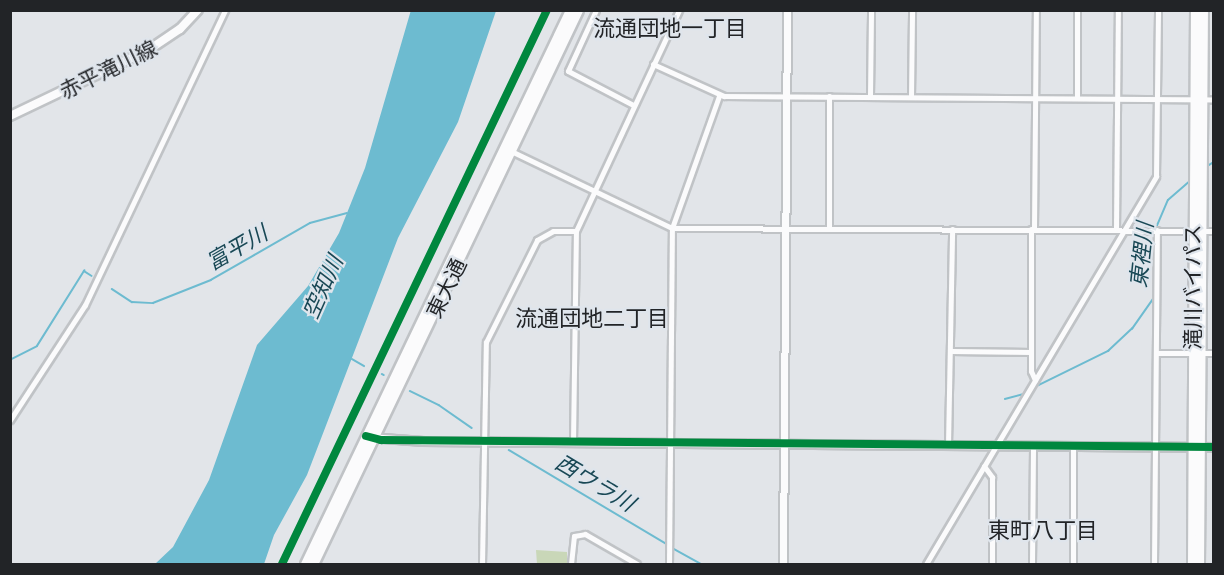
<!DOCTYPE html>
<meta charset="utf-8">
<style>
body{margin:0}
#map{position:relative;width:1224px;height:575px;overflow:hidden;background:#e2e5e9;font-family:Mulish,"Noto Sans JP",sans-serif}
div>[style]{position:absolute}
.green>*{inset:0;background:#c9d7b8}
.water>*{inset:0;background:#6dbbd0}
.stream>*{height:1.5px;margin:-0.75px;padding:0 0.75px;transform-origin:0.75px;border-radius:0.75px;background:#6dbbd0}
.roads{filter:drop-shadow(2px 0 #c0c3c6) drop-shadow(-2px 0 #c0c3c6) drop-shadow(0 2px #c0c3c6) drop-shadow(0 -2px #c0c3c6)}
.minor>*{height:5px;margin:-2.5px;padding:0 2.5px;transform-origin:2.5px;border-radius:2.5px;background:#fbfbfc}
.tertiary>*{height:7px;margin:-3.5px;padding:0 3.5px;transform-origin:3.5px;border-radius:3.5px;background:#fbfbfc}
.secondary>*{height:8px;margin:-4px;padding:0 4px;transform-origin:4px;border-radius:4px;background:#fbfbfc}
.trunk>*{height:9px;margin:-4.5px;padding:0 4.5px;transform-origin:4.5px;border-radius:4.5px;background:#fbfbfc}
.cycleway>*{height:8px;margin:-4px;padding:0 4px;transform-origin:4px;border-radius:4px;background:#00873e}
span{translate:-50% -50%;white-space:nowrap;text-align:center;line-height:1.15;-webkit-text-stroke:4.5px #dfe5ec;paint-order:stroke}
.street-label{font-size:21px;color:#222427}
.neighbourhood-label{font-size:22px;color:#222427}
.water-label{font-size:22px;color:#194855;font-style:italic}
.frame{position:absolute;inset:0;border:12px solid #222427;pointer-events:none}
</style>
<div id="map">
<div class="green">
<i style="clip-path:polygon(536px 550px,567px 552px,567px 564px,537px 564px)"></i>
</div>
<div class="water">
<i style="clip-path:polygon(411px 10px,496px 11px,458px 122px,398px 238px,307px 475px,274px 535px,264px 564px,155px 564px,173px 547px,209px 480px,257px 345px,308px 286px,339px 233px,365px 168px)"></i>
</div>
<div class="stream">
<i style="left:1206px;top:167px;width:9px;rotate:-32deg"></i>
<i style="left:1156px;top:228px;width:30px;rotate:-67deg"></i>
<i style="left:1168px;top:200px;width:30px;rotate:-41deg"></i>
<i style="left:112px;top:289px;width:24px;rotate:33deg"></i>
<i style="left:132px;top:302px;width:21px;rotate:3deg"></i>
<i style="left:153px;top:303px;width:62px;rotate:-21.6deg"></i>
<i style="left:211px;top:280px;width:114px;rotate:-29.9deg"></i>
<i style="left:310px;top:223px;width:38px;rotate:-15deg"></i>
<i style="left:352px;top:359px;width:14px;rotate:30deg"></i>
<i style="left:10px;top:360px;width:30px;rotate:-27deg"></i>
<i style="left:37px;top:346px;width:89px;rotate:-57.9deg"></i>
<i style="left:84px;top:271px;width:9px;rotate:32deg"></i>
<i style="left:382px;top:374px;width:2px;rotate:27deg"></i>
<i style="left:1033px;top:388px;width:84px;rotate:-26.3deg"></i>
<i style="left:1108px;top:351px;width:33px;rotate:-43deg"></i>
<i style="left:1132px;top:329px;width:38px;rotate:-55deg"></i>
<i style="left:410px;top:391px;width:32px;rotate:26deg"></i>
<i style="left:439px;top:405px;width:40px;rotate:34.9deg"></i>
<i style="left:1005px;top:399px;width:20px;rotate:-15deg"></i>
<i style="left:509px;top:450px;width:182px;rotate:30.8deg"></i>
<i style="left:674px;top:549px;width:31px;rotate:29deg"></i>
</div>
<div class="roads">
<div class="minor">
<i style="left:596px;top:10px;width:67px;rotate:114.7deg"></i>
<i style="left:568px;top:71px;width:73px;rotate:27.6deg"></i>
<i style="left:653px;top:64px;width:78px;rotate:24.3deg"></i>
<i style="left:724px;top:96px;width:490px;rotate:0.4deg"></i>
<i style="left:870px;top:96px;width:86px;rotate:-89.3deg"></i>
<i style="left:911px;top:97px;width:87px;rotate:-89.3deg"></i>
<i style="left:1077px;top:98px;width:88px;rotate:-90deg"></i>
<i style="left:509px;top:150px;width:181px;rotate:25.6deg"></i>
<i style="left:672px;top:228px;width:542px;rotate:0.32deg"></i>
<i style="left:829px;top:228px;width:132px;rotate:-90deg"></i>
<i style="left:1031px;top:229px;width:142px;rotate:90deg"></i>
<i style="left:1031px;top:371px;width:10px;rotate:66deg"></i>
<i style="left:1034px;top:229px;width:219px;rotate:-89.5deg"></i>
<i style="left:1116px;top:229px;width:219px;rotate:-89.5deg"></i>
<i style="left:951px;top:351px;width:80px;rotate:0.7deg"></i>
<i style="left:1158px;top:353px;width:56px"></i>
<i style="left:10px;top:420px;width:137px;rotate:-56.9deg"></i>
<i style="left:85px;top:305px;width:327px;rotate:-64.6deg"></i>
<i style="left:573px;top:442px;width:211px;rotate:-89.2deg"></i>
<i style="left:576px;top:231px;width:244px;rotate:-65deg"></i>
<i style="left:948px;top:445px;width:216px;rotate:-88.9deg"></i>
<i style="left:984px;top:466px;width:14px;rotate:54deg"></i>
<i style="left:992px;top:477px;width:87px;rotate:90deg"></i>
<i style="left:482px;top:564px;width:222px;rotate:-89deg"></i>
<i style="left:486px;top:342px;width:114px;rotate:-63.4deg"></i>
<i style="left:537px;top:240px;width:18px;rotate:-29deg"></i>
<i style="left:553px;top:231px;width:23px"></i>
<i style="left:571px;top:564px;width:28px;rotate:-84deg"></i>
<i style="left:574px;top:536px;width:11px;rotate:-10deg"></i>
<i style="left:585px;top:534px;width:60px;rotate:30deg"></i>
<i style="left:669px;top:564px;width:336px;rotate:-89.5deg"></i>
<i style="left:672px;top:228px;width:140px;rotate:-70.4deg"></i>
<i style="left:926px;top:564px;width:451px;rotate:-59.3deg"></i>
<i style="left:1156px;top:176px;width:166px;rotate:-89.3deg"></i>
<i style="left:1032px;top:564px;width:119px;rotate:-89.5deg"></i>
<i style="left:1073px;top:564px;width:118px;rotate:-90deg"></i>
<i style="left:1154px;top:564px;width:334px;rotate:-89.5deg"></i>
</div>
<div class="tertiary">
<i style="left:369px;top:437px;width:54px;rotate:4.2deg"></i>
<i style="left:423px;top:441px;width:791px;rotate:0.43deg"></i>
<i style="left:783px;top:564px;width:554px;rotate:-89.59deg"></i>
</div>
<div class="secondary">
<i style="left:10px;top:116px;width:155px;rotate:-25.6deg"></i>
<i style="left:150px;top:49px;width:36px;rotate:-34deg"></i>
<i style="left:180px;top:29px;width:26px;rotate:-47deg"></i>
</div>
<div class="trunk">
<i style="left:305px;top:564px;width:614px;rotate:-64.44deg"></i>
<i style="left:313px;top:564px;width:614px;rotate:-64.44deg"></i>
<i style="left:1192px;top:564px;width:554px;rotate:-89.69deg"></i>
<i style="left:1199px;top:564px;width:554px;rotate:-89.59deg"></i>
</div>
</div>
<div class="cycleway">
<i style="left:366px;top:436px;width:16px;rotate:15deg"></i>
<i style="left:381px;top:440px;width:833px;rotate:0.48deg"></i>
<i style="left:282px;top:564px;width:614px;rotate:-64.44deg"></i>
</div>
<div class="street-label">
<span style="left:108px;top:69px;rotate:-26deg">赤平滝川線</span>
<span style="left:1192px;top:287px;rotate:-90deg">滝川バイパス</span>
<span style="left:446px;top:288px;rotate:-64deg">東大通</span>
</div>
<div class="neighbourhood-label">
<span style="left:670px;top:29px">流通団地一丁目</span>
<span style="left:592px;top:319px">流通団地二丁目</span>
<span style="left:1043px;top:531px">東町八丁目</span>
</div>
<div class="water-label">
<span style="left:237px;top:248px;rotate:-30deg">富平川</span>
<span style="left:1142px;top:255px;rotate:-84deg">東裡川</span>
<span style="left:323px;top:287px;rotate:-66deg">空知川</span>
<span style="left:595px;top:483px;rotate:31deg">西ウラ川</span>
</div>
<div class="frame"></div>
</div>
